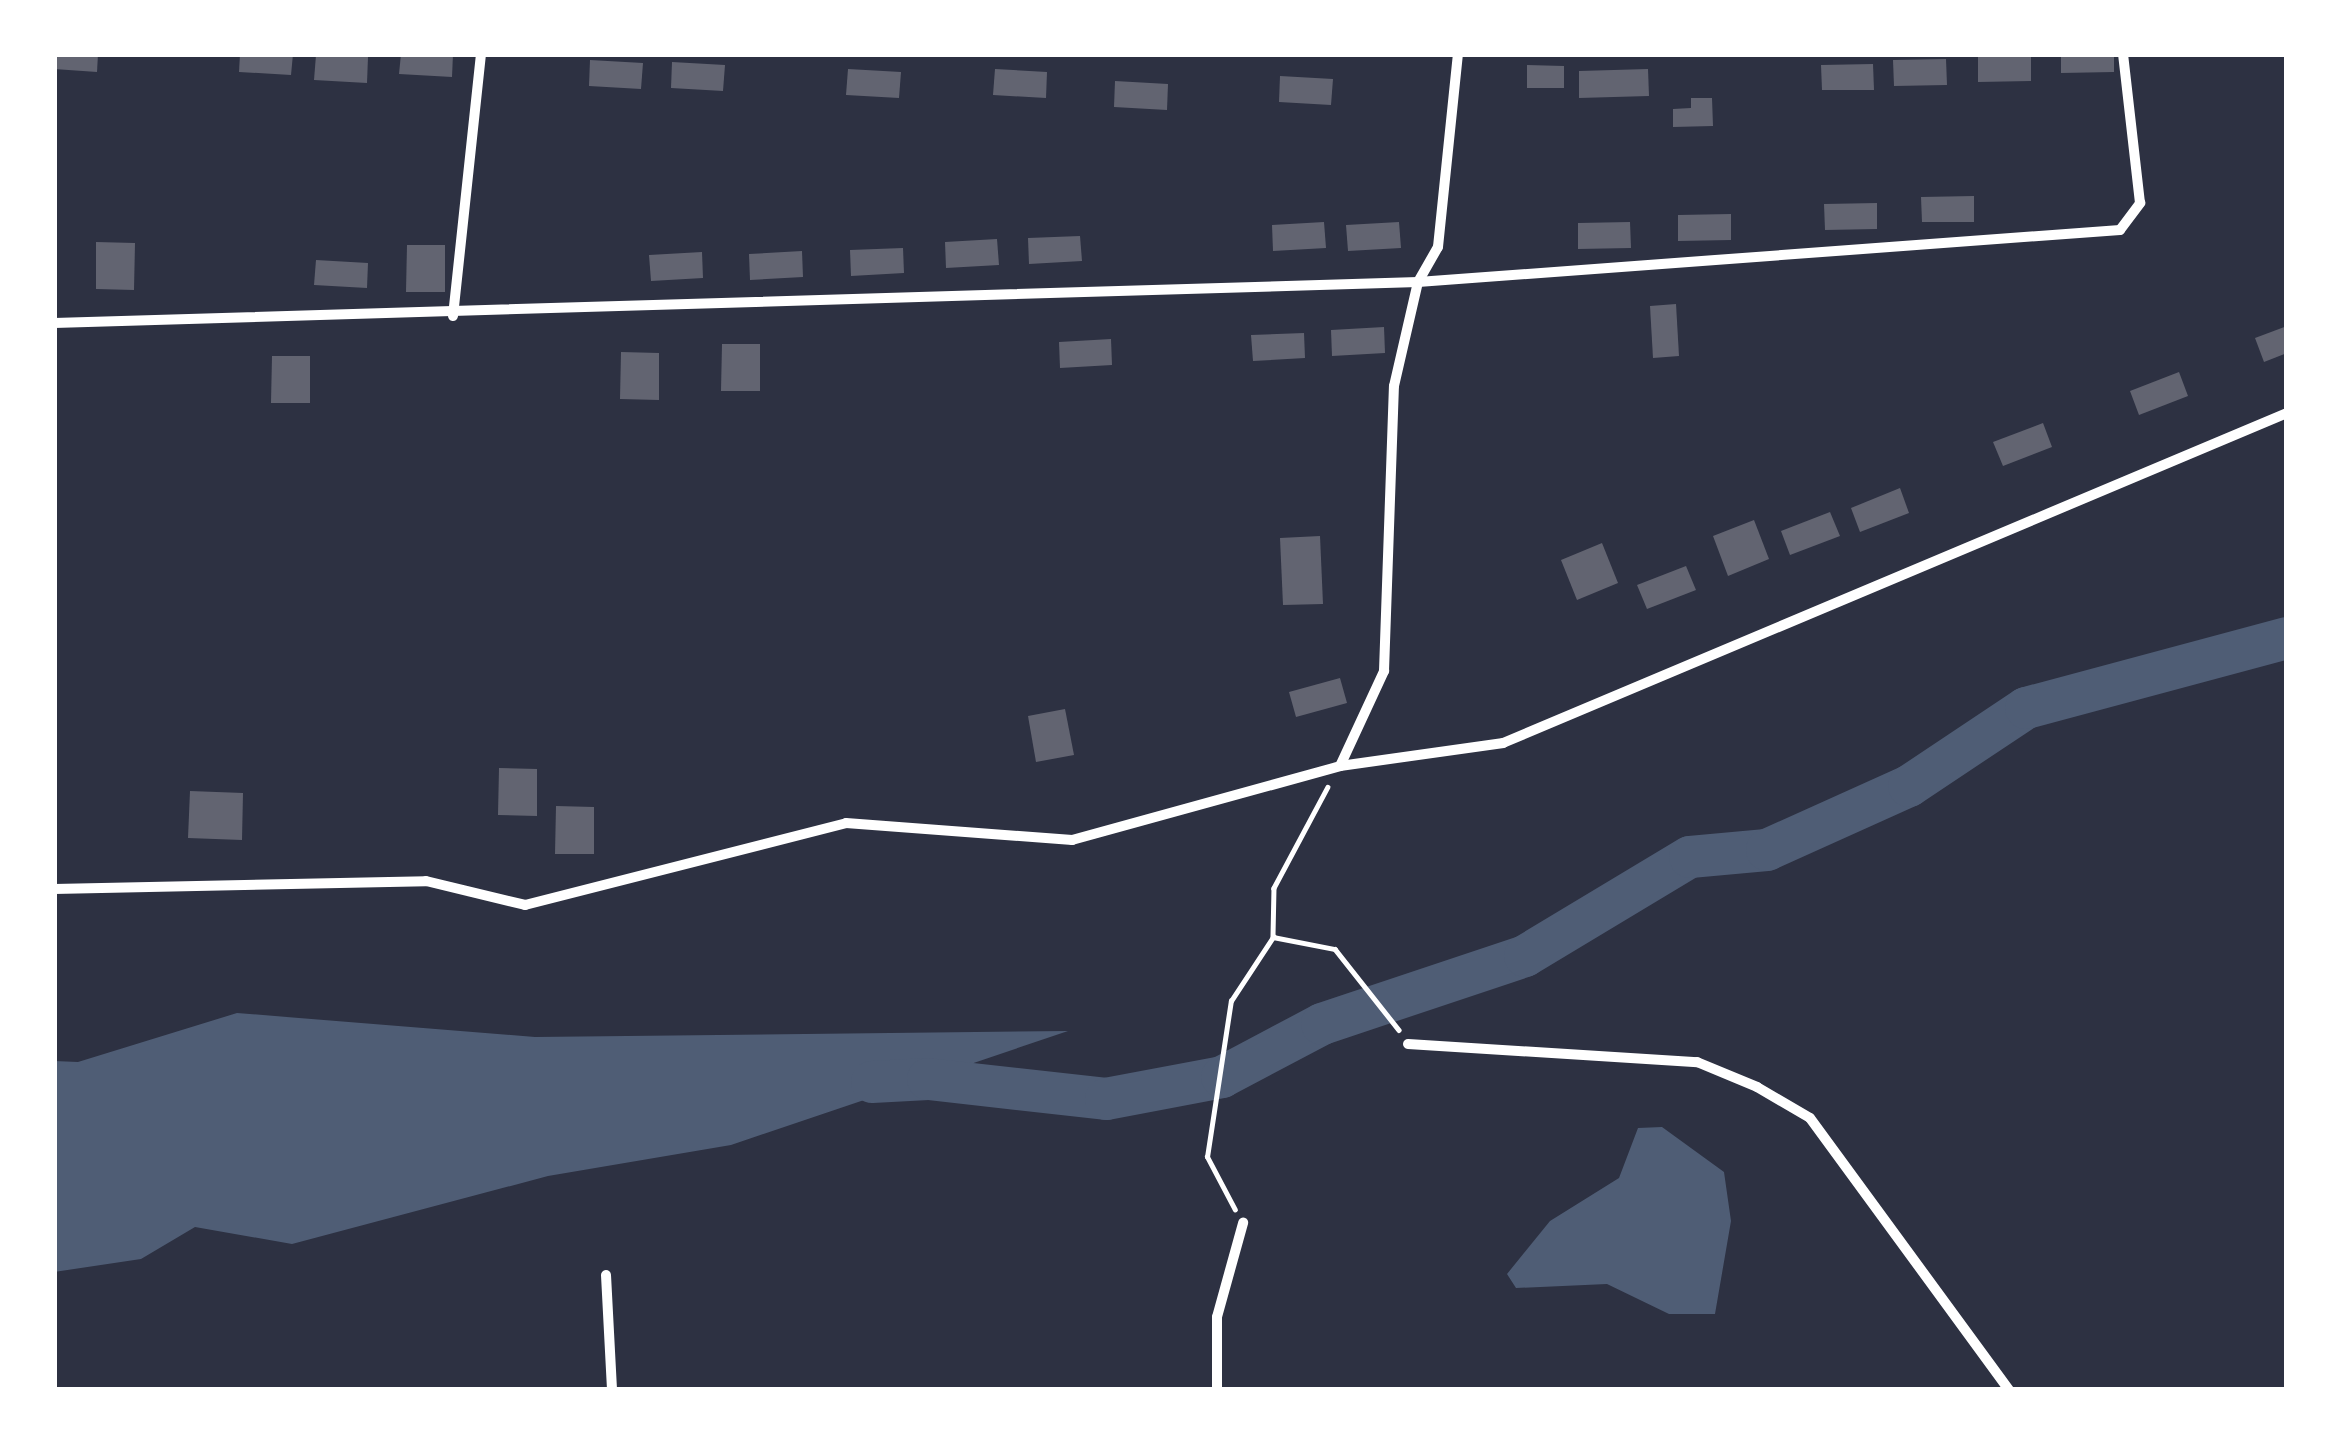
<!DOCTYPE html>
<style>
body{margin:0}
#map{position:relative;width:2341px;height:1444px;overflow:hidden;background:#2d3142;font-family:"DM Sans",sans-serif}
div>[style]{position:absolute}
.water>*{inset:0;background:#4f5d75}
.river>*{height:42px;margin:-21px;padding:0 21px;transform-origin:21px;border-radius:21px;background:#4f5d75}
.building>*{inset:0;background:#626471}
.path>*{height:4.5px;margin:-2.25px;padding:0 2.25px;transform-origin:2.25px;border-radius:2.25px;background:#fff}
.minor>*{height:10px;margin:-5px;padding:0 5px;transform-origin:5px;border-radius:5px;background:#fff}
span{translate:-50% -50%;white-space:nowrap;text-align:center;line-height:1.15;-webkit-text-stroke:12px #fff;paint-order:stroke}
.frame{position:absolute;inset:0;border:57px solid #fff;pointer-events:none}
</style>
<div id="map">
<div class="water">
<i style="clip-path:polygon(237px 1013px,535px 1037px,1068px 1031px,731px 1145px,548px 1176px,292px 1244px,195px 1227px,141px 1259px,54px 1272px,54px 1061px,78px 1062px)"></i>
<i style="clip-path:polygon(1662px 1127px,1724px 1172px,1731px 1221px,1715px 1314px,1669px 1314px,1607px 1284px,1516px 1288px,1507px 1274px,1550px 1221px,1619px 1178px,1638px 1128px)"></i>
</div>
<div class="river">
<i style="left:872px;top:1082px;width:56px;rotate:-3.1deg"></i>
<i style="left:928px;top:1079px;width:179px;rotate:6.4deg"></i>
<i style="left:1106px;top:1099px;width:118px;rotate:-10.7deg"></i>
<i style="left:1222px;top:1077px;width:113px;rotate:-27.9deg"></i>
<i style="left:1322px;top:1024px;width:214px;rotate:-18.5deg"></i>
<i style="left:1525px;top:956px;width:192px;rotate:-31deg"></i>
<i style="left:1690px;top:857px;width:77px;rotate:-5.2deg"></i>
<i style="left:1767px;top:850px;width:156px;rotate:-24.3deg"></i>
<i style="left:1909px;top:786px;width:141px;rotate:-33.7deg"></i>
<i style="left:2026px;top:708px;width:270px;rotate:-15deg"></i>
</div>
<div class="building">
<i style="clip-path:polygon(54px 54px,98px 54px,97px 72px,54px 69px)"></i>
<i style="clip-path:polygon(240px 54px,293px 54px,291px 75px,239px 72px)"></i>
<i style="clip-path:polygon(401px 54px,453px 54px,452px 77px,399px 74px)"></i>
<i style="clip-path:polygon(2061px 54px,2114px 54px,2114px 72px,2061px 73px)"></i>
<i style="clip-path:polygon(316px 55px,368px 57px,367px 83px,314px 80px)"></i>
<i style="clip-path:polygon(2031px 55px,2031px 81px,1978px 82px,1978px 56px)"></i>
<i style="clip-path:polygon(1946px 59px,1947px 85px,1894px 86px,1893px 60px)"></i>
<i style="clip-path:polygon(590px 60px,643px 63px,641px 89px,589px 86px)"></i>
<i style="clip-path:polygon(672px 62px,725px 65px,723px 91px,671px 88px)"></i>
<i style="clip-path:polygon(1873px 64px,1874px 90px,1822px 90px,1821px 65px)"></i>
<i style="clip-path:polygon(1527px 65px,1564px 66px,1564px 88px,1527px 88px)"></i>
<i style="clip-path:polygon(848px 69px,901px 72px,899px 98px,846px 95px)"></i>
<i style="clip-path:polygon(995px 69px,1047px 72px,1046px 98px,993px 95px)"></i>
<i style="clip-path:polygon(1648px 69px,1649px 96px,1579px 98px,1579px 71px)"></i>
<i style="clip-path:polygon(1280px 76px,1333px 79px,1331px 105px,1279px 102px)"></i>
<i style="clip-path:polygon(1115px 81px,1168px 84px,1167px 110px,1114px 107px)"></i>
<i style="clip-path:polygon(1691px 98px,1712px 98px,1713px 126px,1673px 127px,1673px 109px,1691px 108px)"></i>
<i style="clip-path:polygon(1974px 196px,1974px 222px,1922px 222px,1921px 197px)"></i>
<i style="clip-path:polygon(1877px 203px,1877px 229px,1825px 230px,1824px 204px)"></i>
<i style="clip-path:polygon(1731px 214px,1731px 240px,1678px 241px,1678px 215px)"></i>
<i style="clip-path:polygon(1324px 222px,1326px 248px,1273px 251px,1272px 225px)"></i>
<i style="clip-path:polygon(1399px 222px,1401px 248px,1348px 251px,1346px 225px)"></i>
<i style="clip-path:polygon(1630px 222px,1631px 248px,1578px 249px,1578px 223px)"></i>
<i style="clip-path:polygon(1080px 236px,1082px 261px,1029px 264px,1028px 238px)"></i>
<i style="clip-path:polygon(997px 239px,999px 265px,946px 268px,945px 242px)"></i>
<i style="clip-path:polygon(96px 242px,135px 243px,134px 290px,96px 289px)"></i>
<i style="clip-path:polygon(407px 245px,445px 245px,445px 292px,406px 292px)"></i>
<i style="clip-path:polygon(903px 248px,904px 273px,851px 276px,850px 250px)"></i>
<i style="clip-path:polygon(802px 251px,803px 277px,750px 280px,749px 254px)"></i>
<i style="clip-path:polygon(702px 252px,703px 278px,651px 281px,649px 255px)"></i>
<i style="clip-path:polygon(316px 260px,368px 263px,367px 288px,314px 285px)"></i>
<i style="clip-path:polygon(1676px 304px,1679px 356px,1653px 358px,1650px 306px)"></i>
<i style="clip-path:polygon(2287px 326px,2287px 353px,2264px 362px,2255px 338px)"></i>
<i style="clip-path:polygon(1384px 327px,1385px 353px,1332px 356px,1331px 330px)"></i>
<i style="clip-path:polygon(1304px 333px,1305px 358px,1253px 361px,1251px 335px)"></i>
<i style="clip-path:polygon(1111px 339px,1112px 365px,1060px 368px,1059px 342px)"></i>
<i style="clip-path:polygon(722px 344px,760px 344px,760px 391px,721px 391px)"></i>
<i style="clip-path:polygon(621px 352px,659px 353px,659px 400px,620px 399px)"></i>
<i style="clip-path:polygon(272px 356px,310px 356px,310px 403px,271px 403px)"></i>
<i style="clip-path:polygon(2179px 372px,2188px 396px,2139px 415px,2130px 391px)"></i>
<i style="clip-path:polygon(2043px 423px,2052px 447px,2003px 466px,1993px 442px)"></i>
<i style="clip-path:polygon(1900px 488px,1909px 513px,1860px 532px,1851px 508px)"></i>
<i style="clip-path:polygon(1830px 512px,1840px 536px,1790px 555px,1781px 531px)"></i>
<i style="clip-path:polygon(1754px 520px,1769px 559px,1728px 576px,1713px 536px)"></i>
<i style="clip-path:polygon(1320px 536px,1323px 604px,1283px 605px,1280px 538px)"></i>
<i style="clip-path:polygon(1602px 543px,1618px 583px,1577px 600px,1561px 560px)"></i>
<i style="clip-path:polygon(1686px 566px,1696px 590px,1647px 609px,1637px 585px)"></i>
<i style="clip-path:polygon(1340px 678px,1347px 703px,1296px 717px,1289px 692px)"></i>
<i style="clip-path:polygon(1065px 709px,1074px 755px,1036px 762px,1028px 716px)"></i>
<i style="clip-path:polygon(499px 768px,537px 769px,537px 816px,498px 815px)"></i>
<i style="clip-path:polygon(190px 791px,243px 793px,242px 840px,188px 838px)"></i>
<i style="clip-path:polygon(556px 806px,594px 807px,594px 854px,555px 854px)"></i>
</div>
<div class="path">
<i style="left:1328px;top:787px;width:115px;rotate:118.1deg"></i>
<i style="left:1274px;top:888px;width:49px;rotate:91.2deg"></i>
<i style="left:1273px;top:937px;width:63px;rotate:11deg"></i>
<i style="left:1335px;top:949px;width:103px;rotate:51.7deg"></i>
<i style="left:1235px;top:1210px;width:60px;rotate:-117.8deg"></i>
<i style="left:1207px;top:1157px;width:158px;rotate:-81.3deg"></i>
<i style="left:1231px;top:1001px;width:77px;rotate:-56.7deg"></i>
</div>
<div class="minor">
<i style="left:453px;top:316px;width:263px;rotate:-83.9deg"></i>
<i style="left:54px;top:323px;width:1365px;rotate:-1.72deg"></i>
<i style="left:1418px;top:282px;width:704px;rotate:-4.24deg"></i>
<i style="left:2120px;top:230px;width:34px;rotate:-53deg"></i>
<i style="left:2140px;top:203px;width:150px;rotate:-96.5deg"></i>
<i style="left:1340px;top:766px;width:105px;rotate:-65.1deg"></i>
<i style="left:1384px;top:671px;width:285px;rotate:-88deg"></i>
<i style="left:1394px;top:386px;width:107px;rotate:-77deg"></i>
<i style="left:1418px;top:282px;width:40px;rotate:-60.3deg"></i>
<i style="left:1438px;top:247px;width:194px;rotate:-84.1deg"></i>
<i style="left:54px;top:889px;width:372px;rotate:-1.2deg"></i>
<i style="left:426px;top:881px;width:102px;rotate:13.6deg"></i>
<i style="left:525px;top:905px;width:331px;rotate:-14.3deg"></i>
<i style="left:846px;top:823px;width:227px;rotate:4.3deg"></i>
<i style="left:1072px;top:840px;width:278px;rotate:-15.4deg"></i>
<i style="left:1340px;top:766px;width:165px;rotate:-8deg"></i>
<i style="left:1503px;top:743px;width:851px;rotate:-22.83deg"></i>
<i style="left:1408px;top:1044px;width:290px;rotate:3.6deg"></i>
<i style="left:1697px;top:1062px;width:65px;rotate:22.6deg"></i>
<i style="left:1757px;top:1087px;width:61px;rotate:30.3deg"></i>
<i style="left:1810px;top:1118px;width:337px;rotate:53.8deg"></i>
<i style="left:606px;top:1275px;width:115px;rotate:87deg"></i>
<i style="left:1217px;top:1390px;width:73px;rotate:-90deg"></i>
<i style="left:1217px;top:1317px;width:98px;rotate:-74.5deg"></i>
</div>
<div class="frame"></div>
</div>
